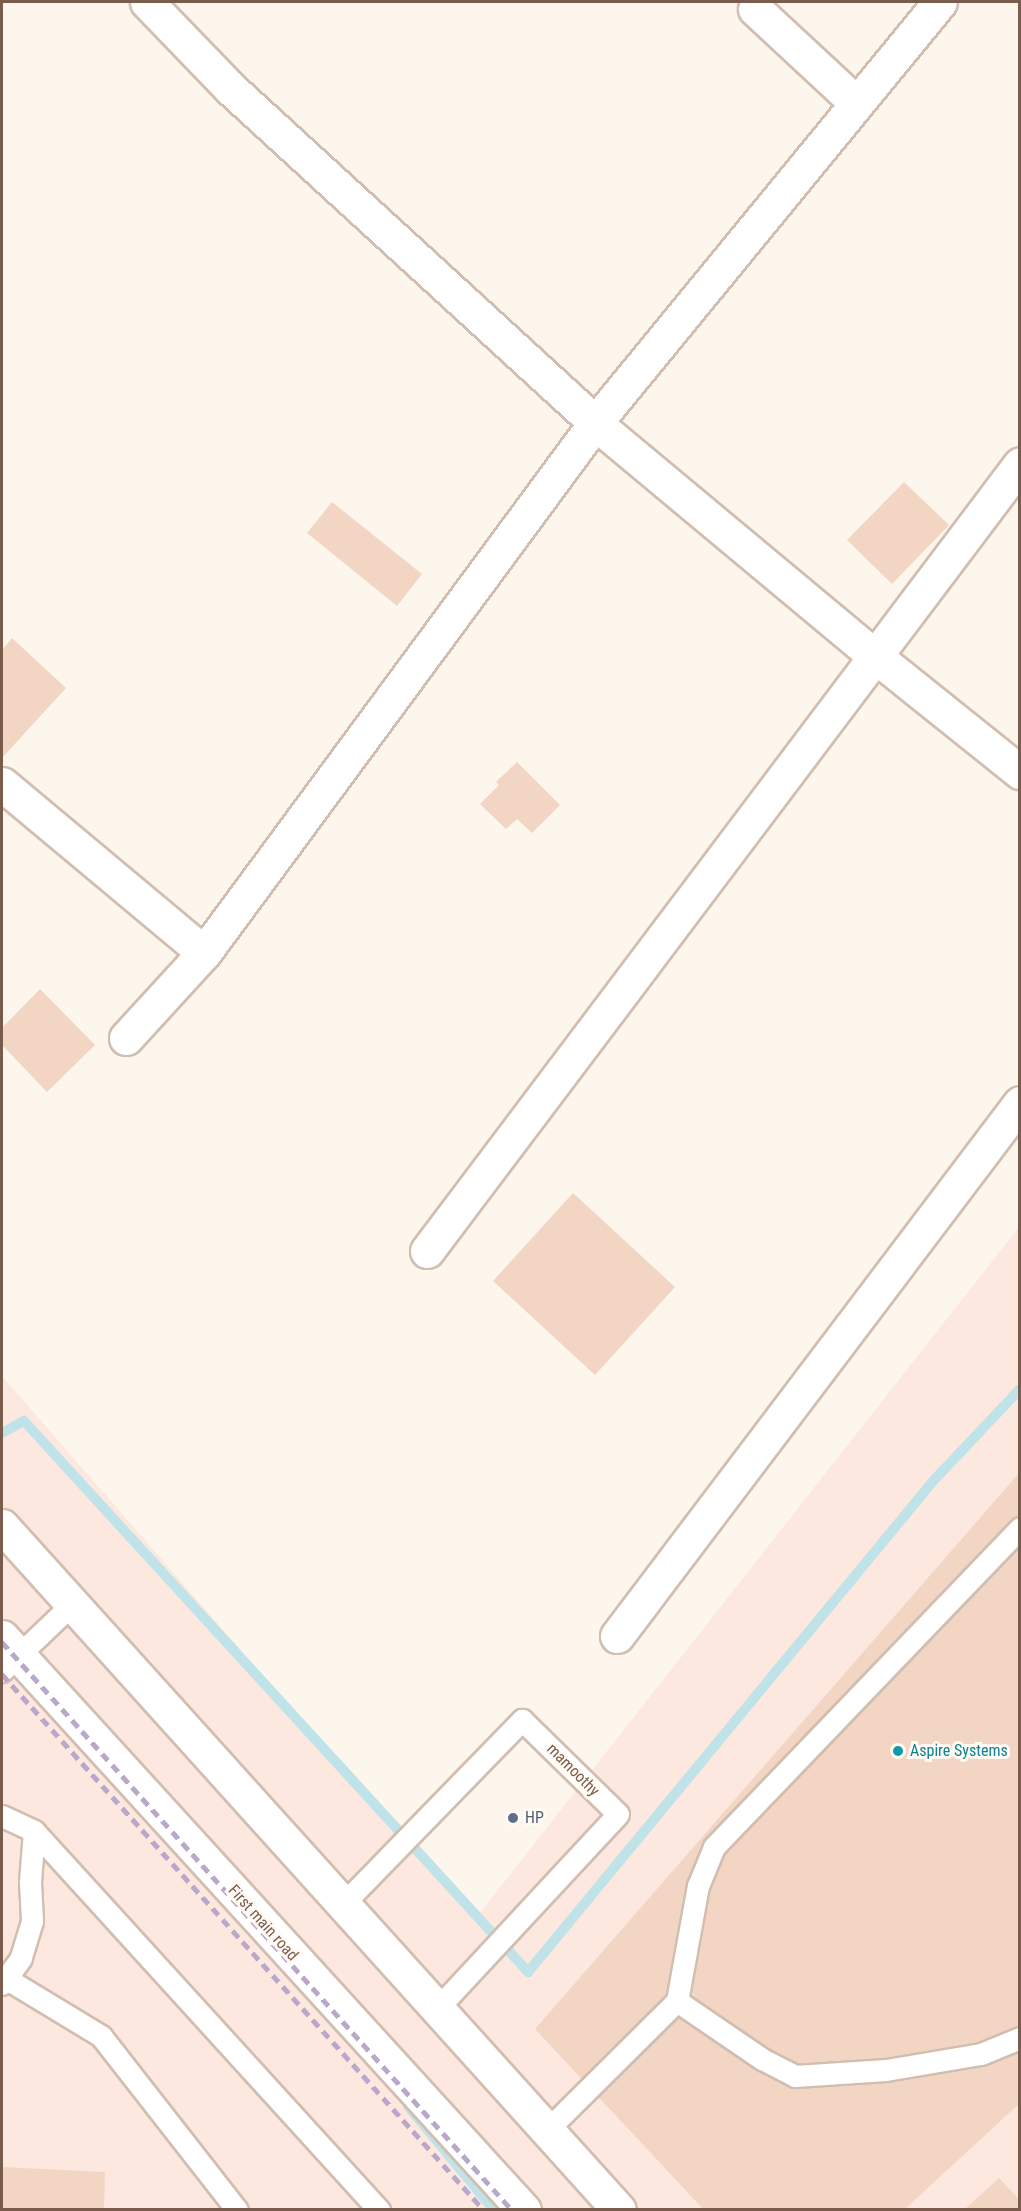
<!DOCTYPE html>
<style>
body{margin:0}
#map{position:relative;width:1021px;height:2211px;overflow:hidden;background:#fdf6ec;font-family:"Roboto Condensed",sans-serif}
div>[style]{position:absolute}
.commercial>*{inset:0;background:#fde8e0}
.stream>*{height:10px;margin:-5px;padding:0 5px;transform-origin:5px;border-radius:5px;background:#bfe3e8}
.building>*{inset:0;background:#f3d5c3}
.roads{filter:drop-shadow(2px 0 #d1beb0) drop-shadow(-2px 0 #d1beb0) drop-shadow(0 2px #d1beb0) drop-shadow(0 -2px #d1beb0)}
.lane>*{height:21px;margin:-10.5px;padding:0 10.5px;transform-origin:10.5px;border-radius:10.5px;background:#fff}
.street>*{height:33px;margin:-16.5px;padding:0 16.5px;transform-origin:16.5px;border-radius:16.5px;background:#fff}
.secondary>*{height:33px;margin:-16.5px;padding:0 16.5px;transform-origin:16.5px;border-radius:16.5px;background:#fff}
.rail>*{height:4.5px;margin-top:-2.25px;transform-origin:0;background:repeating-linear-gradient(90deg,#b9a8c9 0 9px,transparent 0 15px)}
.dots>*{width:16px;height:16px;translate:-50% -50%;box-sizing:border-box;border:3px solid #fffaf3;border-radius:50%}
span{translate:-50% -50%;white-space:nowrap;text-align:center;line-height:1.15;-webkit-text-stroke:6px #fffaf3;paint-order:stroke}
.culture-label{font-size:16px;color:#0d838f}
.left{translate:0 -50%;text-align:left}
.street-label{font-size:16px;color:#7a5c4d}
.service-label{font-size:16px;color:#4e5e75}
.frame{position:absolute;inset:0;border:3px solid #7a5c4d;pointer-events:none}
</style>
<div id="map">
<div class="commercial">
<i style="clip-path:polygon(1019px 1227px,1019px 2209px,2px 2209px,2px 1376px,475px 1919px)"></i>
</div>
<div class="stream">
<i style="left:2px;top:1433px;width:25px;rotate:-29deg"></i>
<i style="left:24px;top:1421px;width:747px;rotate:47.55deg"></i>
<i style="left:528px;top:1972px;width:638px;rotate:-50.47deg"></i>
<i style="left:934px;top:1480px;width:125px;rotate:-46.6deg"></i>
<i style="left:408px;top:2106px;width:135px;rotate:50.4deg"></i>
</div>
<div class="building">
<i style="clip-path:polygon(904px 482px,949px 525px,892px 584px,847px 540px)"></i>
<i style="clip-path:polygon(332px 502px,422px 574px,397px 606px,307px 533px)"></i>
<i style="clip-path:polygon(12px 638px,66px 688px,2px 758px,2px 650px)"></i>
<i style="clip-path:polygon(517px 762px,560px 805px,532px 833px,517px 819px,506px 829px,480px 804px,499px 785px,496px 782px)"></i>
<i style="clip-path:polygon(40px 989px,95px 1045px,47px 1092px,2px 1045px,2px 1028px)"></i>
<i style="clip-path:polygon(573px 1193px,675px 1287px,595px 1375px,493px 1281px)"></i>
<i style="clip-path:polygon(1020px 1472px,1020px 2103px,904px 2210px,704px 2210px,535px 2029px)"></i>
<i style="clip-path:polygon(2px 2167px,105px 2172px,104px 2210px,2px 2210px)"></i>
<i style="clip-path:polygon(999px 2178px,1020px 2200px,1020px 2210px,964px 2210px)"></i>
</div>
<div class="roads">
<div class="lane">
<i style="left:2px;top:1671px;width:97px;rotate:-43.7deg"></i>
<i style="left:2px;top:1816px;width:35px;rotate:25deg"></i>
<i style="left:34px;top:1831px;width:51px;rotate:94.5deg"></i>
<i style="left:30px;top:1882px;width:39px;rotate:87deg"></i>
<i style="left:32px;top:1921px;width:39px;rotate:107deg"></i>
<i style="left:21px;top:1958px;width:32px;rotate:126deg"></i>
<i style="left:34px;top:1831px;width:513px;rotate:47.69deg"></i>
<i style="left:343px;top:1904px;width:257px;rotate:-45.8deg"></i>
<i style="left:522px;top:1720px;width:134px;rotate:44.4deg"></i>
<i style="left:618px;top:1814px;width:266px;rotate:132.9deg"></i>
<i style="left:7px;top:1979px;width:110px;rotate:31.2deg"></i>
<i style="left:101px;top:2036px;width:221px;rotate:52deg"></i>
<i style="left:677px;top:2001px;width:103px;rotate:34.3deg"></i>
<i style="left:762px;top:2059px;width:37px;rotate:27deg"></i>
<i style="left:795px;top:2076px;width:91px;rotate:-3.8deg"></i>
<i style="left:886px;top:2070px;width:96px;rotate:-9.6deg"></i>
<i style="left:981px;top:2054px;width:42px;rotate:-22.3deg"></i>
<i style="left:547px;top:2130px;width:183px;rotate:-44.8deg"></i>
<i style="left:677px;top:2001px;width:117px;rotate:-79.7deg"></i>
<i style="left:698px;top:1886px;width:42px;rotate:-67.7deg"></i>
<i style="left:714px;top:1847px;width:442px;rotate:-46.2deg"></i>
</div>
<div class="street">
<i style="left:147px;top:2px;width:120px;rotate:46deg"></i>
<i style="left:230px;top:88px;width:495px;rotate:42.5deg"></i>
<i style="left:595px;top:423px;width:364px;rotate:39.8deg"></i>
<i style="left:875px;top:656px;width:186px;rotate:38.7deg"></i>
<i style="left:755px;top:9px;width:138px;rotate:42.9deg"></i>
<i style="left:2px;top:784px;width:263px;rotate:39.9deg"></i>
<i style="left:126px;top:1038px;width:115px;rotate:-47.5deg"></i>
<i style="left:204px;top:953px;width:659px;rotate:-53.58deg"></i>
<i style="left:595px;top:423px;width:544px;rotate:-50.67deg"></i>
<i style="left:427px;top:1251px;width:985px;rotate:-53deg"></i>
<i style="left:617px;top:1636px;width:668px;rotate:-52.91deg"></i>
</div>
<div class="secondary">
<i style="left:2px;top:1526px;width:921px;rotate:47.95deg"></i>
<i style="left:2px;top:1637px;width:775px;rotate:47.67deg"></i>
</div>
</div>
<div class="rail">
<i style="left:2px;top:1642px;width:763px;rotate:48.08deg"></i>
<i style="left:2px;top:1674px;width:721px;rotate:48.04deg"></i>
</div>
<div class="dots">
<i style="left:898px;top:1751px;background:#0f9aa8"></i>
<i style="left:513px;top:1818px;background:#5c6f8a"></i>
</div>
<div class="culture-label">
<span class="left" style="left:910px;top:1751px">Aspire Systems</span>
</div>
<div class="street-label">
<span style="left:573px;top:1770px;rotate:45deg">mamoothy</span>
<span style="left:263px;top:1923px;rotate:48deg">First main road</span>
</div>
<div class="service-label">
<span class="left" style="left:525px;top:1818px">HP</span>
</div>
<div class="frame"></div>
</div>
